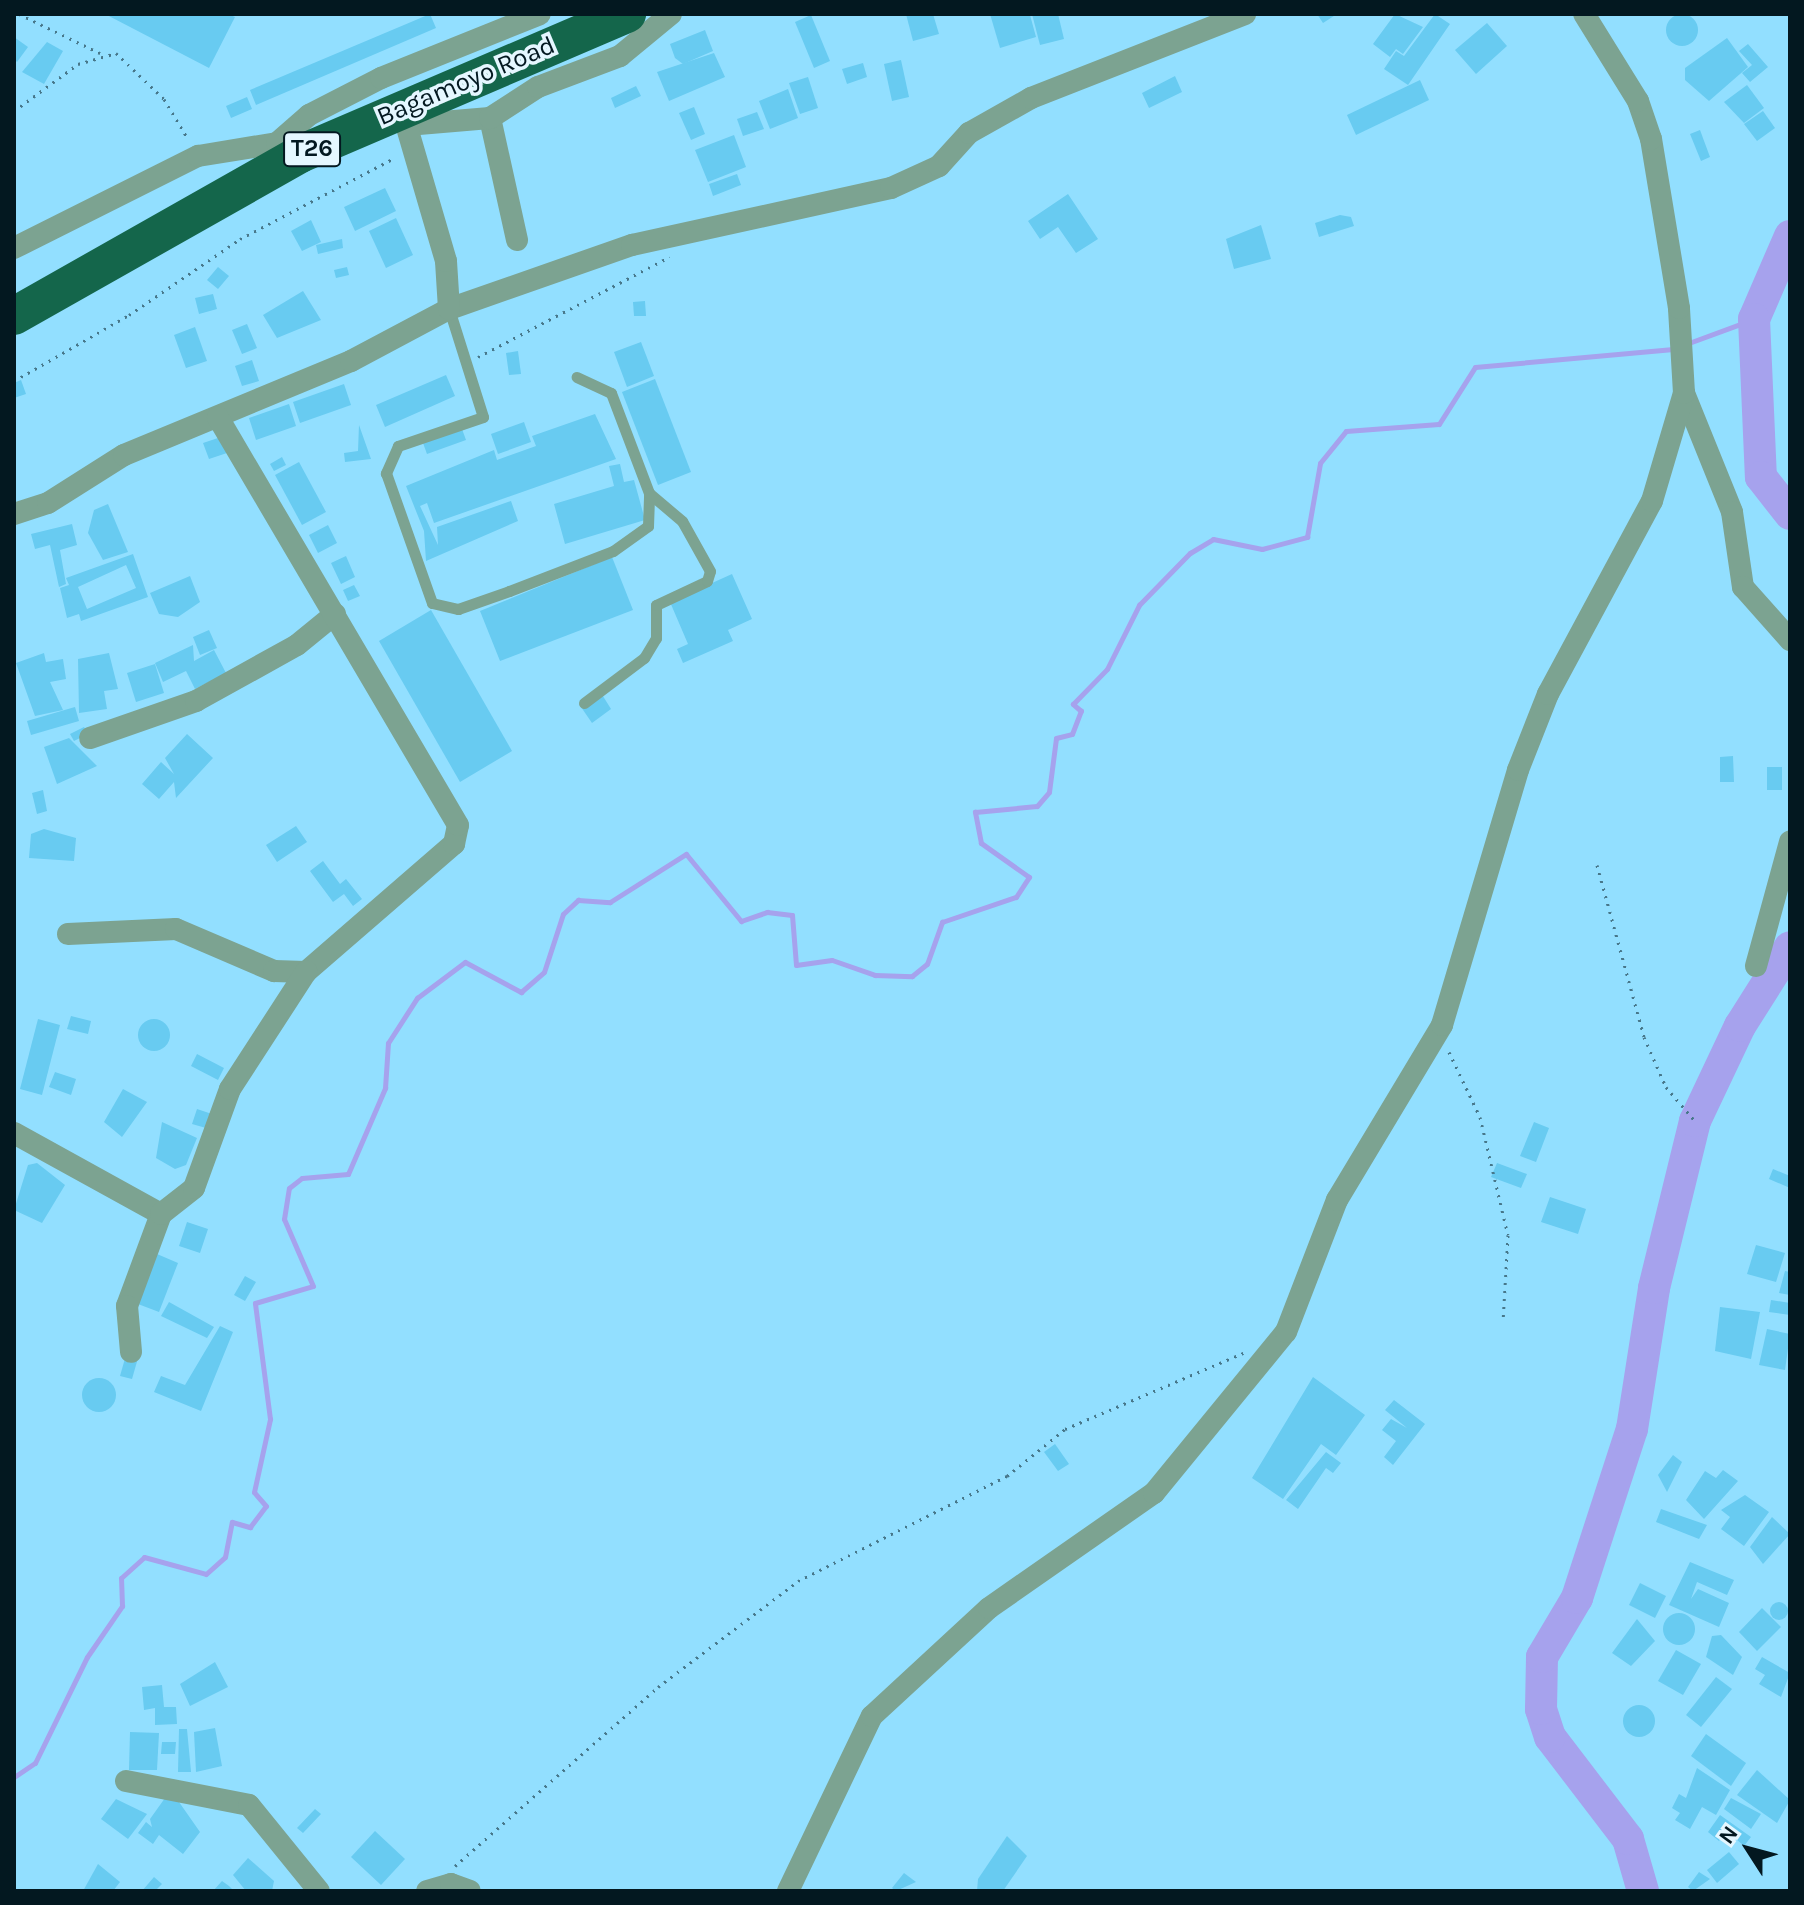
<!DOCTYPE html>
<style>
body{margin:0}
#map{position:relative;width:1804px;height:1905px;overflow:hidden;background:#92dfff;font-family:Karla,sans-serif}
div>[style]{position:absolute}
.stream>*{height:5px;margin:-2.5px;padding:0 2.5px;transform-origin:2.5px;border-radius:2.5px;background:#a6a2ed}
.river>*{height:32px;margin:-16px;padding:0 16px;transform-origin:16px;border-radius:16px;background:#a6a2ed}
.building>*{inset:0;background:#68cbf1}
.round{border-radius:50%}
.path>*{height:3px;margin-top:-1.5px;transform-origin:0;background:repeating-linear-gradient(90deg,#47778a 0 2px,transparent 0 8px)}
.lane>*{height:11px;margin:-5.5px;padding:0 5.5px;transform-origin:5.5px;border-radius:5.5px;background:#7ca391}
.street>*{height:22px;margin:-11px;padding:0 11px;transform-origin:11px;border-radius:11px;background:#7ca391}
.highway>*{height:38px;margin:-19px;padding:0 19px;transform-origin:19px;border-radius:19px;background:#14664b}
span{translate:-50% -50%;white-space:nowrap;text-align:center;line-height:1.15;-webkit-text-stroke:7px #e5f7ff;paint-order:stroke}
.shield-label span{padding:2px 6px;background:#e5f7ff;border:2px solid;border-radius:6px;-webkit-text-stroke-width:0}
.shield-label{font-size:24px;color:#031820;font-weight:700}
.street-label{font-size:26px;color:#031820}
.frame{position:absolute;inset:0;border:16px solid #031820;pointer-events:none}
.north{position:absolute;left:1708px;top:1809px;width:80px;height:80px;-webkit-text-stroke:6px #e5f7ff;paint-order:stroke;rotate:306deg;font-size:22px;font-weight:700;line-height:32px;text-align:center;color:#031820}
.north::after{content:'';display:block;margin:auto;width:28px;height:36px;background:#031820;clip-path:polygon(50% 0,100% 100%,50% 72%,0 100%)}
</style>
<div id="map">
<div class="stream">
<i style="left:1686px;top:344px;width:72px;rotate:-20.2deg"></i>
<i style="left:14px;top:1777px;width:25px;rotate:-34deg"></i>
<i style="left:35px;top:1763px;width:118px;rotate:-63.9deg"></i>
<i style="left:87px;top:1657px;width:62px;rotate:-55.5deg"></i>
<i style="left:122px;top:1606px;width:28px;rotate:-92deg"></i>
<i style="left:121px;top:1578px;width:31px;rotate:-42deg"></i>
<i style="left:144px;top:1557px;width:64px;rotate:15.3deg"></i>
<i style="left:206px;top:1574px;width:25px;rotate:-42deg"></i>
<i style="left:225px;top:1557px;width:36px;rotate:-79deg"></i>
<i style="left:232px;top:1522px;width:19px;rotate:16deg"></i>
<i style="left:250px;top:1527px;width:26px;rotate:-53deg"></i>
<i style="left:266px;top:1506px;width:18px;rotate:-131deg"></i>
<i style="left:254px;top:1492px;width:75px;rotate:-77.6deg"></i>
<i style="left:270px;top:1419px;width:117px;rotate:-97.4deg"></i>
<i style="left:255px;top:1303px;width:60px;rotate:-16.3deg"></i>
<i style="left:313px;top:1286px;width:73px;rotate:-113.4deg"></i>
<i style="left:284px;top:1219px;width:31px;rotate:-81deg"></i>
<i style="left:289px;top:1188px;width:16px;rotate:-38deg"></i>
<i style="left:302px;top:1178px;width:46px;rotate:-5deg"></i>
<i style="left:348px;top:1174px;width:94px;rotate:-66.7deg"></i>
<i style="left:385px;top:1088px;width:45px;rotate:-86.2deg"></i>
<i style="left:388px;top:1043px;width:54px;rotate:-57.2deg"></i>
<i style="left:417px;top:998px;width:60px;rotate:-36.9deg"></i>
<i style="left:465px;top:962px;width:64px;rotate:28.2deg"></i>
<i style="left:521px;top:992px;width:30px;rotate:-41deg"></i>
<i style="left:544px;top:972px;width:61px;rotate:-71.9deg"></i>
<i style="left:563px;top:914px;width:21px;rotate:-43deg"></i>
<i style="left:578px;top:900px;width:32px;rotate:4deg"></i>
<i style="left:610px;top:902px;width:90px;rotate:-32.3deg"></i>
<i style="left:686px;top:854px;width:87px;rotate:50.6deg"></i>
<i style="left:741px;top:921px;width:28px;rotate:-19deg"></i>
<i style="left:767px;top:912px;width:25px;rotate:7deg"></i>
<i style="left:792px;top:915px;width:50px;rotate:85.4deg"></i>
<i style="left:796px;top:965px;width:36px;rotate:-8deg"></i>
<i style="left:832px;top:960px;width:46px;rotate:19.2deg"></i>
<i style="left:875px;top:975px;width:37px;rotate:2deg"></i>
<i style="left:912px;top:976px;width:19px;rotate:-39deg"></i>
<i style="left:927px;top:964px;width:45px;rotate:-70.3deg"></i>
<i style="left:942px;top:922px;width:78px;rotate:-18.7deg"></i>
<i style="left:1016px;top:897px;width:24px;rotate:-57deg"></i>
<i style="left:1029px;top:877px;width:59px;rotate:-144.7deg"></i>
<i style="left:981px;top:843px;width:32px;rotate:-101deg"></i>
<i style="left:975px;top:812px;width:62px;rotate:-5.5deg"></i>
<i style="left:1037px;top:806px;width:18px;rotate:-49deg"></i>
<i style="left:1049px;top:792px;width:54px;rotate:-82.6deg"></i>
<i style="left:1056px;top:738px;width:16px;rotate:-14deg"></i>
<i style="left:1072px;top:734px;width:25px;rotate:-69deg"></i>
<i style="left:1081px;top:711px;width:11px;rotate:-139deg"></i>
<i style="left:1073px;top:704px;width:49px;rotate:-45.8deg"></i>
<i style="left:1107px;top:669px;width:72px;rotate:-63.4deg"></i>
<i style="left:1139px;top:605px;width:73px;rotate:-45.6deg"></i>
<i style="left:1190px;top:553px;width:27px;rotate:-31deg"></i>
<i style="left:1213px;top:539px;width:50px;rotate:11.5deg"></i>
<i style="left:1262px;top:549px;width:47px;rotate:-14.9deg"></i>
<i style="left:1307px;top:537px;width:75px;rotate:-80deg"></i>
<i style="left:1320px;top:463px;width:41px;rotate:-50.9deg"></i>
<i style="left:1346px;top:431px;width:93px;rotate:-4.3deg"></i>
<i style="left:1439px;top:424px;width:67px;rotate:-57.7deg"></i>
<i style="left:1475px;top:367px;width:199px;rotate:-5.2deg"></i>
</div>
<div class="river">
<i style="left:1790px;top:236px;width:90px;rotate:113.4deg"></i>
<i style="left:1754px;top:319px;width:158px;rotate:87.5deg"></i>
<i style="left:1761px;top:477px;width:47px;rotate:51.9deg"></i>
<i style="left:1643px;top:1891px;width:54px;rotate:-106.1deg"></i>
<i style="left:1628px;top:1839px;width:128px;rotate:-127.4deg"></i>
<i style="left:1550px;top:1737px;width:29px;rotate:-108deg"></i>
<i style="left:1541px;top:1709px;width:52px;rotate:-88.9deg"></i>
<i style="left:1542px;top:1657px;width:69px;rotate:-59.3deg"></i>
<i style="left:1577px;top:1598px;width:178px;rotate:-72deg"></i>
<i style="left:1632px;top:1429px;width:143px;rotate:-81.1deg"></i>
<i style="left:1654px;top:1288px;width:172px;rotate:-76.2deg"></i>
<i style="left:1695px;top:1121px;width:105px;rotate:-64.7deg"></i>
<i style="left:1740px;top:1026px;width:93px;rotate:-57.7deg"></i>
</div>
<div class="building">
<i class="round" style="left:1666px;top:14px;width:32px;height:32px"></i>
<i style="clip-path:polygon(105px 14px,228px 14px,235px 17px,209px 68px)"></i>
<i style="clip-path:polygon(430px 14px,436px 28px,256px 105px,250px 90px)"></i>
<i style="clip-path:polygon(906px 14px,933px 14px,939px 34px,913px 41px)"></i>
<i style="clip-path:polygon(990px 14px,1030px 15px,1036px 37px,1000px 48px)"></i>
<i style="clip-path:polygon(1032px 14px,1058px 14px,1064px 39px,1040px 45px)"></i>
<i style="clip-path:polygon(1317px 14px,1337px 14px,1323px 23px)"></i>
<i style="clip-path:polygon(1395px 14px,1423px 27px,1403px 54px,1396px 49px,1390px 57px,1373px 44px)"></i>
<i style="clip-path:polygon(1435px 14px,1450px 24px,1408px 85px,1384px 69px,1396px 51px,1404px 56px)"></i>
<i style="clip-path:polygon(811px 15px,830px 61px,814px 68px,795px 22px)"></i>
<i style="clip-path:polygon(1487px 23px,1507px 46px,1476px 74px,1455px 50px)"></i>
<i style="clip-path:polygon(705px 30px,713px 51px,683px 64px,675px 58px,670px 44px)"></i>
<i style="clip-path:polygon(14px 37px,28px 47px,17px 62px,14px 59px)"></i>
<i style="clip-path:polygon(1727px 38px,1748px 67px,1709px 101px,1685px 80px,1685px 68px)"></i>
<i style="clip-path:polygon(47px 42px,63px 51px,44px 84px,22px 72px)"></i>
<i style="clip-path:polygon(1748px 44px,1768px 67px,1750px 82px,1742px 73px,1752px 65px,1739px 51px)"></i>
<i style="clip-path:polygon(714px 53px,725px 77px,669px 101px,657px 72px)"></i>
<i style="clip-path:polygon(901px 60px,909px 97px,892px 101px,884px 64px)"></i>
<i style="clip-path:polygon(863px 63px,867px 77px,847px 84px,842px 69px)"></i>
<i style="clip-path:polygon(1175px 76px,1182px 92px,1149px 108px,1142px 93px)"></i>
<i style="clip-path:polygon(808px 77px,818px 108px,800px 114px,789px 83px)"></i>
<i style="clip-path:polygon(1420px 80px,1429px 100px,1356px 135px,1347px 115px)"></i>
<i style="clip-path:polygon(1747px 85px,1764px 108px,1744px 123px,1724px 102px)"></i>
<i style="clip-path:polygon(636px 86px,641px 96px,615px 108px,611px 98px)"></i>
<i style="clip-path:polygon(788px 89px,798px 118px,770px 129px,759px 101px)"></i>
<i style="clip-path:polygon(247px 97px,252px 109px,231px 118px,226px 106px)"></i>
<i style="clip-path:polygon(694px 107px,705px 134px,691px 140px,679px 113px)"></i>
<i style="clip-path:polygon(1763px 111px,1775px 128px,1757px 141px,1744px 124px)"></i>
<i style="clip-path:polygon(757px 112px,764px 129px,743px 136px,737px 119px)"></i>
<i style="clip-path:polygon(1700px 130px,1710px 157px,1701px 161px,1690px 134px)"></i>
<i style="clip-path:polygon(734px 135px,746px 167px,708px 182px,695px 150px)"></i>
<i style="clip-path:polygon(737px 174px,741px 185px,713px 196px,709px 184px)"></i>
<i style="clip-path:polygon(385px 188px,396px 211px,355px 231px,344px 207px)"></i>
<i style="clip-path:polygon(1068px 194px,1098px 239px,1076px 253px,1058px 227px,1040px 239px,1028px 221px)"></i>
<i style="clip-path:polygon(1340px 215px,1351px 217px,1354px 226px,1319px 237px,1315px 223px)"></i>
<i style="clip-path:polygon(396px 218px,413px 255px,386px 268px,369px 231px)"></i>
<i style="clip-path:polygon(311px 220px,321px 242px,302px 251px,291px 231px)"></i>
<i style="clip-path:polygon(1261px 225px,1271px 259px,1234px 269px,1226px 239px)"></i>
<i style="clip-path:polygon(342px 239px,343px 248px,318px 254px,316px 245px)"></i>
<i style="clip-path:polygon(218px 267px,229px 276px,218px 289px,207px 280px)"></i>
<i style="clip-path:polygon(347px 267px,349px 275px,336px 278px,334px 270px)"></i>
<i style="clip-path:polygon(303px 291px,321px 320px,277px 338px,263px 315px)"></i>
<i style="clip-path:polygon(213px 294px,217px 309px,199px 314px,195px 298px)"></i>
<i style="clip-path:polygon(645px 301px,646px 316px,634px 316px,633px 302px)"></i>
<i style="clip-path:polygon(247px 324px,257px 348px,242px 354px,232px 330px)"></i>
<i style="clip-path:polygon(195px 327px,207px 361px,186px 368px,174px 335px)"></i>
<i style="clip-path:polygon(641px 342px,654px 376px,627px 387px,614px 352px)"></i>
<i style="clip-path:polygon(518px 351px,521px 374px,509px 375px,506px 353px)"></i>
<i style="clip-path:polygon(252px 360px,259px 381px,242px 386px,235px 366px)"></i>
<i style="clip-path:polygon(446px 375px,455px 396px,385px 427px,376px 405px)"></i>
<i style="clip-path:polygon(655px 379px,691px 472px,658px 485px,622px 392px)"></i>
<i style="clip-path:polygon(21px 380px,26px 394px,14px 398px,14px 383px)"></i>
<i style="clip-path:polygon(344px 384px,351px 405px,300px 423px,293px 402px)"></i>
<i style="clip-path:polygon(289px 404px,296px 426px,256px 440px,249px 418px)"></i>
<i style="clip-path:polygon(595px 414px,616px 459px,434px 523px,427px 503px,420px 506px,438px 545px,437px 527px,511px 501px,518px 521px,426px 561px,424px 531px,406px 486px,494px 450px,497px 460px,536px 446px,532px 436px)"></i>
<i style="clip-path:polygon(524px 422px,531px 442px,498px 454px,491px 434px)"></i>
<i style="clip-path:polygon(359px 425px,371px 459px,345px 462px,344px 453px,358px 451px)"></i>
<i style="clip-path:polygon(462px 429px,466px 440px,427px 454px,423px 443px)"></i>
<i style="clip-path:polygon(224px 436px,230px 452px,209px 459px,203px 443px)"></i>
<i style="clip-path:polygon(282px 457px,286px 465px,274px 471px,270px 464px)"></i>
<i style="clip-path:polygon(299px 462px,326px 512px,302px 525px,275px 475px)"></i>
<i style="clip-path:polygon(620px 464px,624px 482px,634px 480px,645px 520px,565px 544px,554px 504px,614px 486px,609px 466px)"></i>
<i style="clip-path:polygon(108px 504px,128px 552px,103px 560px,88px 533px,94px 510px)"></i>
<i style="clip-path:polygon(72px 524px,77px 545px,60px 550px,66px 584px,59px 587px,50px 545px,35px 549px,31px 534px)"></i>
<i style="clip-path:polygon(328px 525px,337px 543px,318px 553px,309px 535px)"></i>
<i style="clip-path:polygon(evenodd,133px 554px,148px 597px,81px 621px,79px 614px,67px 618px,60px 588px,69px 585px,66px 578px,133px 554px,126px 565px,136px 588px,87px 609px,78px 587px,126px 565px)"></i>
<i style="clip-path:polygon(346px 556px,355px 577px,341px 584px,331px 563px)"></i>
<i style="clip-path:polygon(612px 557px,633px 610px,500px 661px,480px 611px)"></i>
<i style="clip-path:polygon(732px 574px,752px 619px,728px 630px,733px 641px,683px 663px,677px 649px,688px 644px,670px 602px)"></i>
<i style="clip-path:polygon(190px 576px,200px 602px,178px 617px,159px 614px,150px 593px)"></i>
<i style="clip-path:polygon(354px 585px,360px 596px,348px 601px,343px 590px)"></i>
<i style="clip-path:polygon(431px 610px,512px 751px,460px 782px,379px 641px)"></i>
<i style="clip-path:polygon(209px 630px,217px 648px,200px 655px,193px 637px)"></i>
<i style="clip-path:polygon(193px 645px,194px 661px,214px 650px,226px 673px,195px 689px,186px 671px,163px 682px,155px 663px)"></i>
<i style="clip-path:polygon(44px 653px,46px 662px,63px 659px,66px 679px,50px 682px,63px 710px,35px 716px,16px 663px)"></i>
<i style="clip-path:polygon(109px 653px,118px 689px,104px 691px,107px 709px,79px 713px,78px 659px)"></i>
<i style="clip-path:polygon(155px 664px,164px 693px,136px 702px,127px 673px)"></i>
<i style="clip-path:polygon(601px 693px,611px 709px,592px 723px,581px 707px)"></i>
<i style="clip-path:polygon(75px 707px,79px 721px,31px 735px,27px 721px)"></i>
<i style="clip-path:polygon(84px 727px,88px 734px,74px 741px,70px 734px)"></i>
<i style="clip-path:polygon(187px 734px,213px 758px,176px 798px,174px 782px,159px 799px,142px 784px,161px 762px,174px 774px,165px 758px)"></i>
<i style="clip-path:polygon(69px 738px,97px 766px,57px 784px,44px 747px)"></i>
<i style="clip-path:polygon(1733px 756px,1734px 782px,1720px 782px,1720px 757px)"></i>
<i style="clip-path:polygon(1767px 767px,1782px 767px,1782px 790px,1767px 790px)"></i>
<i style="clip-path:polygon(43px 790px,47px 811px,37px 814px,32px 793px)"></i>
<i style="clip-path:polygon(296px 826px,307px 842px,277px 862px,266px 845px)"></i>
<i style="clip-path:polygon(44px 829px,76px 838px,74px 861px,29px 858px,31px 834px)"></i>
<i style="clip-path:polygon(323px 861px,340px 884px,346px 879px,362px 899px,353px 906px,344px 894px,333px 902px,310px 871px)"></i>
<i style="clip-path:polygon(71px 1016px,91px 1021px,88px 1034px,67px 1029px)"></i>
<i class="round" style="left:138px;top:1019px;width:32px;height:32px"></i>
<i style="clip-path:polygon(38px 1019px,60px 1025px,42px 1095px,20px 1089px)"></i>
<i style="clip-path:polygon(197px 1054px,224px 1068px,218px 1080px,191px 1066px)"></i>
<i style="clip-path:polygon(55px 1072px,76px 1079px,71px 1095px,49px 1087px)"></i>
<i style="clip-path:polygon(123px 1089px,147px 1102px,122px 1137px,104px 1122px)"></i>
<i style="clip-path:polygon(197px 1109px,218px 1116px,213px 1130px,192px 1124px)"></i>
<i style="clip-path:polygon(162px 1122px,197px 1138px,186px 1165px,175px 1169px,156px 1158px)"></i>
<i style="clip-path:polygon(1534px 1122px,1549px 1128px,1536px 1162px,1520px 1156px)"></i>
<i style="clip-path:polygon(37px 1163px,65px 1185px,42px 1223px,14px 1210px,28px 1165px)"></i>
<i style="clip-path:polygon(1497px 1163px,1527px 1174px,1521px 1188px,1491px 1177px)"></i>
<i style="clip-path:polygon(1773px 1169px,1790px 1176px,1790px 1188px,1769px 1179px)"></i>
<i style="clip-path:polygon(1550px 1197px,1586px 1209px,1578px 1234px,1541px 1222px)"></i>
<i style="clip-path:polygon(187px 1222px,208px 1229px,200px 1253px,179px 1246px)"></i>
<i style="clip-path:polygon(1756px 1245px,1785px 1253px,1776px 1282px,1747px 1274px)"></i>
<i style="clip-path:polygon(157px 1254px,178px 1263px,159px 1312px,138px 1304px)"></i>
<i style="clip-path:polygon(1785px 1271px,1790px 1272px,1790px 1295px,1779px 1293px)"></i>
<i style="clip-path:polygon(245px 1276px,256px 1282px,245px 1301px,234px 1295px)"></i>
<i style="clip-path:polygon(1771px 1300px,1790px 1303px,1790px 1315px,1769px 1312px)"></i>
<i style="clip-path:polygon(169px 1302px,214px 1327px,207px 1338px,161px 1316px)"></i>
<i style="clip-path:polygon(1720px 1307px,1760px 1312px,1751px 1359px,1715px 1351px)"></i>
<i style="clip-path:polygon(220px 1326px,233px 1332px,201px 1411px,154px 1392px,161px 1376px,185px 1385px)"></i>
<i style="clip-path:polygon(1767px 1329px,1790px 1334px,1785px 1370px,1759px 1365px)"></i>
<i style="clip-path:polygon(126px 1355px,138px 1358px,132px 1379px,120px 1376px)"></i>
<i style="clip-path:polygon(1313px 1377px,1365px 1415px,1336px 1455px,1321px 1444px,1283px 1499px,1252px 1478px)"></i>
<i class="round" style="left:82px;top:1378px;width:34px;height:34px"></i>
<i style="clip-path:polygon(1394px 1400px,1425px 1424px,1393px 1465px,1384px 1457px,1396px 1441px,1382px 1430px,1391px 1419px,1407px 1428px,1385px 1410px)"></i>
<i style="clip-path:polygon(1055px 1444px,1069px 1464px,1058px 1471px,1044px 1452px)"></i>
<i style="clip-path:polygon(1326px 1452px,1341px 1463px,1333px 1473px,1326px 1468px,1298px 1509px,1286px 1500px)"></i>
<i style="clip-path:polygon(1673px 1455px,1682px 1462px,1667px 1492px,1658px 1475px)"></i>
<i style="clip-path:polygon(1723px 1470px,1738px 1481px,1704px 1519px,1686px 1500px,1705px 1471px,1716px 1478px)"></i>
<i style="clip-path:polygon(1745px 1495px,1769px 1512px,1744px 1546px,1721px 1529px,1730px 1517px,1721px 1510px)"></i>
<i style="clip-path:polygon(1661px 1509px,1707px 1525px,1699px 1539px,1656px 1522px)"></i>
<i style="clip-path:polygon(1772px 1517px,1790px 1534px,1763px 1564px,1750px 1547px)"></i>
<i style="clip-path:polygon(1690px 1562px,1734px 1580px,1727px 1595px,1697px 1582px,1691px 1599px,1698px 1589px,1729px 1603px,1719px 1627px,1669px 1605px)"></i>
<i style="clip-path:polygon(1640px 1583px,1666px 1596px,1655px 1618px,1629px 1605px)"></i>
<i class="round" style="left:1770px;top:1602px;width:18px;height:18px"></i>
<i style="clip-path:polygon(1762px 1608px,1781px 1627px,1757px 1651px,1739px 1632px)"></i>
<i class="round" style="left:1663px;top:1613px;width:32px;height:32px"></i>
<i style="clip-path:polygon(1637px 1619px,1655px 1641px,1631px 1666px,1612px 1653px)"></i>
<i style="clip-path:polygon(1721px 1635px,1742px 1657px,1733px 1675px,1706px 1657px,1712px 1636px)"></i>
<i style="clip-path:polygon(1676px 1650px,1701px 1664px,1683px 1695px,1658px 1681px)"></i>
<i style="clip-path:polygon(1762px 1657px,1790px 1673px,1781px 1697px,1759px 1684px,1765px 1675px,1755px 1669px)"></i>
<i style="clip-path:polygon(215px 1662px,228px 1687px,190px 1706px,180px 1684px)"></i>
<i style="clip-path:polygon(1716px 1677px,1732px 1689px,1701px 1727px,1686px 1715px)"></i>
<i style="clip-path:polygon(162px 1685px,164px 1707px,176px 1707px,177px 1724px,155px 1725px,155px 1708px,144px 1710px,142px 1687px)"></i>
<i class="round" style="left:1623px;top:1705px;width:32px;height:32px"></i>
<i style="clip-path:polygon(215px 1728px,222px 1766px,196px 1772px,194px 1732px)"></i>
<i style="clip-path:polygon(179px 1729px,187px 1729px,191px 1772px,178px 1772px)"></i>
<i style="clip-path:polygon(130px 1732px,159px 1733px,157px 1770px,129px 1770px)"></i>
<i style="clip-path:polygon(1706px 1734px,1746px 1763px,1731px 1786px,1691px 1756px)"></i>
<i style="clip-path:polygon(162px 1742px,176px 1742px,175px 1754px,161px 1754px)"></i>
<i style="clip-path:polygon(1697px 1768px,1730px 1790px,1716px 1815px,1702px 1807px,1690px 1829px,1675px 1820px,1680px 1813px,1672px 1808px,1679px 1794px,1686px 1798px)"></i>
<i style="clip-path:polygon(1757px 1770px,1790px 1800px,1777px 1823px,1737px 1795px)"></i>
<i style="clip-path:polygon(165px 1798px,179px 1802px,200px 1832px,183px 1854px,159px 1835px,153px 1844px,138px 1833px,146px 1822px,152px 1827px,150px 1819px)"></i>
<i style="clip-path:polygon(1731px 1798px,1761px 1814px,1751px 1829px,1724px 1809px)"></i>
<i style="clip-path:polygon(116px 1799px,147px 1814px,128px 1839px,101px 1819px)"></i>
<i style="clip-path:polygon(315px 1809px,321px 1814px,303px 1833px,297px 1828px)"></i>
<i style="clip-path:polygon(1720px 1815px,1751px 1837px,1744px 1846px,1727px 1831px,1719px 1841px,1708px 1832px)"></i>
<i style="clip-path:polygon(375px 1831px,405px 1859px,381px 1885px,351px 1857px)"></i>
<i style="clip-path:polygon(1007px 1836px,1027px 1856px,1003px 1891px,977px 1891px,978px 1879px)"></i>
<i style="clip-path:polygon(1729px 1852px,1739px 1864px,1717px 1883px,1707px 1870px)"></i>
<i style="clip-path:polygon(248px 1858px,274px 1881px,272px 1891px,246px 1891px,233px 1875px)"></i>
<i style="clip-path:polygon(98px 1864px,120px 1882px,113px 1891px,83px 1891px)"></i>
<i style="clip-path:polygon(1699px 1872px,1710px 1879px,1693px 1891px,1688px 1887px)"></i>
<i style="clip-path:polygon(904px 1873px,916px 1882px,896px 1891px,892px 1888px)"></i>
<i style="clip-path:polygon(154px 1877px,162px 1884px,155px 1891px,142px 1891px)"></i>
<i style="clip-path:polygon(222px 1881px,229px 1886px,234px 1891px,213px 1891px)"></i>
</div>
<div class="path">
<i style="left:19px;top:14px;width:90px;rotate:25.7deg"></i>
<i style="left:14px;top:111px;width:79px;rotate:-36.3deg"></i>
<i style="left:78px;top:64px;width:40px;rotate:-16deg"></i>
<i style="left:116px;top:53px;width:66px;rotate:43.8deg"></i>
<i style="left:164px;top:99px;width:47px;rotate:59deg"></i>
<i style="left:478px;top:357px;width:216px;rotate:-27.6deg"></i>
<i style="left:14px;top:381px;width:133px;rotate:-29.9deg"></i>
<i style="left:129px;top:315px;width:135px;rotate:-34.4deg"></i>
<i style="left:240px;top:239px;width:174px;rotate:-27.7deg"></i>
<i style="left:1597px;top:865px;width:178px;rotate:74.7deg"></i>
<i style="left:1644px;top:1037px;width:55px;rotate:66.3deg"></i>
<i style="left:1666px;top:1087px;width:45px;rotate:49.5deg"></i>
<i style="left:1449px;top:1052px;width:72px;rotate:64.5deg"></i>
<i style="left:1480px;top:1117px;width:121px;rotate:76.7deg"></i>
<i style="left:1508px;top:1235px;width:87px;rotate:93.3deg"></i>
<i style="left:455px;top:1866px;width:271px;rotate:-41.4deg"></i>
<i style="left:658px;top:1687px;width:176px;rotate:-37.1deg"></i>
<i style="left:798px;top:1581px;width:234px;rotate:-26.7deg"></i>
<i style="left:1007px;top:1476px;width:75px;rotate:-39deg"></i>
<i style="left:1065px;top:1429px;width:194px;rotate:-23.1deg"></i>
</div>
<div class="lane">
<i style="left:449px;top:309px;width:113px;rotate:72.5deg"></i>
<i style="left:483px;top:417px;width:90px;rotate:161.2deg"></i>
<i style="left:398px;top:446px;width:30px;rotate:114deg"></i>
<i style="left:386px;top:473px;width:138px;rotate:70.5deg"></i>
<i style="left:432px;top:603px;width:27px;rotate:13deg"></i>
<i style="left:458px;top:609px;width:54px;rotate:-19.4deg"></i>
<i style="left:509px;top:591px;width:111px;rotate:-21deg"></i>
<i style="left:613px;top:551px;width:43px;rotate:-35.5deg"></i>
<i style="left:648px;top:526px;width:33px;rotate:-88deg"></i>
<i style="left:649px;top:493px;width:107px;rotate:-110.8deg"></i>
<i style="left:611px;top:393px;width:38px;rotate:-155deg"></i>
<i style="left:584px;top:703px;width:75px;rotate:-36.9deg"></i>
<i style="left:644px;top:658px;width:23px;rotate:-59deg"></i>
<i style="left:656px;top:638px;width:33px;rotate:-90deg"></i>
<i style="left:656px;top:605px;width:56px;rotate:-25.2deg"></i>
<i style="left:707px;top:581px;width:10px;rotate:-73deg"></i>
<i style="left:710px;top:571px;width:57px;rotate:-119.2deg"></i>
<i style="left:682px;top:521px;width:43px;rotate:-139.7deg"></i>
</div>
<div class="street">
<i style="left:490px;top:118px;width:125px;rotate:77.5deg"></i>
<i style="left:407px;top:125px;width:83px;rotate:-4.8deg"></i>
<i style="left:490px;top:118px;width:57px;rotate:-32.9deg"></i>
<i style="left:538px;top:87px;width:88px;rotate:-20.7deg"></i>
<i style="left:620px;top:56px;width:66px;rotate:-39.5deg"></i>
<i style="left:14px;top:248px;width:206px;rotate:-26.6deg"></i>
<i style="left:198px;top:156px;width:80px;rotate:-9.3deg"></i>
<i style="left:277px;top:143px;width:43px;rotate:-41.2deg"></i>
<i style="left:309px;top:115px;width:81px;rotate:-27.2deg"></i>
<i style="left:381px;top:78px;width:171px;rotate:-21.9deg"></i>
<i style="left:449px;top:309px;width:194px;rotate:-19.3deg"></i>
<i style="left:632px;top:245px;width:265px;rotate:-12.4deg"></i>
<i style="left:891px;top:188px;width:53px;rotate:-24.6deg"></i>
<i style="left:939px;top:166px;width:45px;rotate:-47.7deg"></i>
<i style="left:969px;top:133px;width:71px;rotate:-29.4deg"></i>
<i style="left:1031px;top:98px;width:230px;rotate:-21.4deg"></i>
<i style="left:1684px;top:393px;width:128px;rotate:68deg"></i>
<i style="left:1732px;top:512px;width:76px;rotate:81.7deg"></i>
<i style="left:1743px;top:587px;width:71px;rotate:48.4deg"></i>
<i style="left:14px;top:514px;width:36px;rotate:-18deg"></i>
<i style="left:48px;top:503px;width:90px;rotate:-32.3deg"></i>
<i style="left:124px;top:455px;width:246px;rotate:-22.5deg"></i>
<i style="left:351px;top:361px;width:111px;rotate:-28deg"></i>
<i style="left:449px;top:309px;width:48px;rotate:-93.6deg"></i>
<i style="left:446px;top:261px;width:160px;rotate:-106.3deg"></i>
<i style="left:90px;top:738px;width:112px;rotate:-19.2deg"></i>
<i style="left:196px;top:701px;width:115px;rotate:-29deg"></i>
<i style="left:297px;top:645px;width:49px;rotate:-39.2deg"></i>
<i style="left:68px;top:934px;width:108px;rotate:-2.7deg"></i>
<i style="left:176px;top:929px;width:107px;rotate:23.2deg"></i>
<i style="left:274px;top:971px;width:32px;rotate:2deg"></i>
<i style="left:306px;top:972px;width:196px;rotate:-40.9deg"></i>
<i style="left:454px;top:844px;width:19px;rotate:-78deg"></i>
<i style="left:458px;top:825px;width:473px;rotate:-120.5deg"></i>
<i style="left:1756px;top:966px;width:129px;rotate:-74.7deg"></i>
<i style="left:14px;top:1133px;width:168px;rotate:28.9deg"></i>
<i style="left:161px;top:1214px;width:98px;rotate:110.3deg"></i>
<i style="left:127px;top:1306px;width:46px;rotate:85deg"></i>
<i style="left:161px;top:1214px;width:42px;rotate:-38.2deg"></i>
<i style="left:194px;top:1188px;width:105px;rotate:-70deg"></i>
<i style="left:230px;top:1089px;width:140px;rotate:-57deg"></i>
<i style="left:126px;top:1781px;width:125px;rotate:11deg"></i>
<i style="left:249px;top:1805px;width:111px;rotate:50.9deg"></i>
<i style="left:427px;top:1891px;width:25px;rotate:-16deg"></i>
<i style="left:451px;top:1884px;width:20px;rotate:20deg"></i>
<i style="left:788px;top:1891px;width:194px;rotate:-64.4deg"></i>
<i style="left:872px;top:1716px;width:159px;rotate:-42.7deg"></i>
<i style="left:989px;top:1608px;width:201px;rotate:-34.9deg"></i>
<i style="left:1154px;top:1493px;width:208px;rotate:-50.7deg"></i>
<i style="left:1286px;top:1332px;width:142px;rotate:-68.9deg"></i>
<i style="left:1337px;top:1200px;width:204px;rotate:-59deg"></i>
<i style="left:1442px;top:1025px;width:266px;rotate:-73.4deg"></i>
<i style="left:1518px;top:770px;width:82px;rotate:-68.5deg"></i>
<i style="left:1548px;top:694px;width:219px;rotate:-61.7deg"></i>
<i style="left:1652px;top:501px;width:113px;rotate:-73.5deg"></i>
<i style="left:1684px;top:393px;width:85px;rotate:-93.4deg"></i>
<i style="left:1679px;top:308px;width:171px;rotate:-99.4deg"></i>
<i style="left:1651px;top:139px;width:40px;rotate:-108.9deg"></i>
<i style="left:1638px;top:101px;width:102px;rotate:-121.8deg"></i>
</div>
<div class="highway">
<i style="left:14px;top:316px;width:329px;rotate:-29.5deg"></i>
<i style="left:300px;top:154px;width:356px;rotate:-23.2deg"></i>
</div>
<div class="shield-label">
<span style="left:312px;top:149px">T26</span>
</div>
<div class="street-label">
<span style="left:466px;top:81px;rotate:-23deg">Bagamoyo Road</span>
</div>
<div class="frame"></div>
<div class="north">N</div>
</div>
